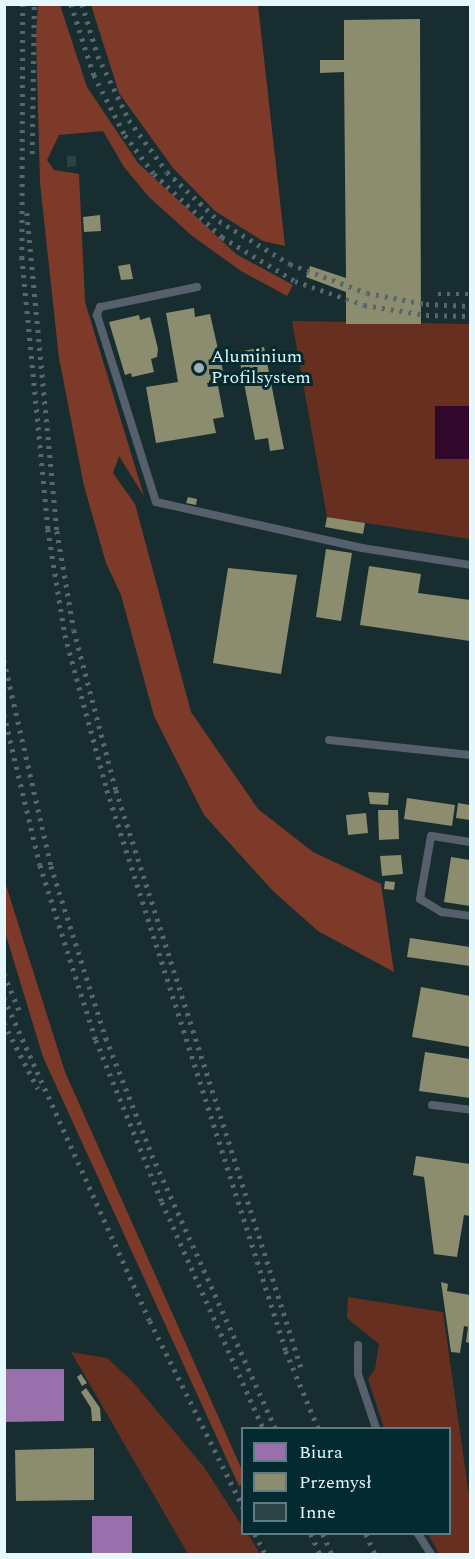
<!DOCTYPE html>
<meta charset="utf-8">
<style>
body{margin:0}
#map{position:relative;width:475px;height:1559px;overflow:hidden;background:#182d30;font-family:Spectral,serif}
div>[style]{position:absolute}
.green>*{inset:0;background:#672f20}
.forest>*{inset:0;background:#7d3a29}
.water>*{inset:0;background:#31072c}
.offices>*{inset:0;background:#9970ab}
.industry>*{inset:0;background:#8c8c6e}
.building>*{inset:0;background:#2c4247}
.lane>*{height:8px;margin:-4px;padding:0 4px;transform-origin:4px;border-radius:4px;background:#56606c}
.rail>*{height:4.5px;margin-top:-2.25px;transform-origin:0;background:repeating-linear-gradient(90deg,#59666d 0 3px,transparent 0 9px)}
.dots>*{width:16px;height:16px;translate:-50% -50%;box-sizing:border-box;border:3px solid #032931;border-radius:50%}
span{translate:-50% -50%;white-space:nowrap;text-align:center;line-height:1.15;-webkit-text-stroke:6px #032931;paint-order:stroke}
.poi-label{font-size:18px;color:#e5f8fd}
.left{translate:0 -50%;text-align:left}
.frame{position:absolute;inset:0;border:6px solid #e5f8fd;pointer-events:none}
.legend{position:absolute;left:241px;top:1427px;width:210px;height:108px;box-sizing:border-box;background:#032931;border:2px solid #5d7c83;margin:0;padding:8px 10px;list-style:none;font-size:18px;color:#e5f8fd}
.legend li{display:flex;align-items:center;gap:12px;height:30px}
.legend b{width:30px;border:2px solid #5d7c83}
</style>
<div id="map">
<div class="green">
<i style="clip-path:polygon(292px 321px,470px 324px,470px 539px,327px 517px)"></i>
<i style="clip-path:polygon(348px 1297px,443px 1312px,470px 1503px,470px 1554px,439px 1554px,428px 1534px,450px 1534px,450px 1428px,384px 1428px,368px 1379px,375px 1369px,379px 1344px,347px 1318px)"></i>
<i style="clip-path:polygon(71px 1352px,107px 1358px,132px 1381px,204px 1467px,242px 1526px,243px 1534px,248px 1534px,260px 1554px,188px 1554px)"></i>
</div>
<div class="forest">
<i style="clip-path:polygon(38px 5px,60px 5px,87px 87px,138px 163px,236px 254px,293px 285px,287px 296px,241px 271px,191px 235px,149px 197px,124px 167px,103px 131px,59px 135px,47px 160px,54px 170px,79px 174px,85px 302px,144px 496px,119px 456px,113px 473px,135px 504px,191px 712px,258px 809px,313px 852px,381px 884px,394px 972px,318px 931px,273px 891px,204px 815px,154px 716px,121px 595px,106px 563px,84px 486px,59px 358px,40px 183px,36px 36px)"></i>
<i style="clip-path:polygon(91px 5px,258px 5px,285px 246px,263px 241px,215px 211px,173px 168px,119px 93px)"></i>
<i style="clip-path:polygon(4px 879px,65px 1072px,242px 1470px,242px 1484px,239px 1486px,43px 1057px,5px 932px)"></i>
</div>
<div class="water">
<i style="clip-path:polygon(435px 406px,470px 406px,470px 459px,435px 459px)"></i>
</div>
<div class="offices">
<i style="clip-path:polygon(4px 1369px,64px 1369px,64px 1421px,4px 1422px)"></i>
<i style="clip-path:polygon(92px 1516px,132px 1516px,132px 1554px,92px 1554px)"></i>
</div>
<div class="industry">
<i style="clip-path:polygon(420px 19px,421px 324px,346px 324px,346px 292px,306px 277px,310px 266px,346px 278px,344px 72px,320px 73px,320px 60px,344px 60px,344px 20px)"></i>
<i style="clip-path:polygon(100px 215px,101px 231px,84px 232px,83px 217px)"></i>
<i style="clip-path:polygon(130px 264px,133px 279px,121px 280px,118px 266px)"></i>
<i style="clip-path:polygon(194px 308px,195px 317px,210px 314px,225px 380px,207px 383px,208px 387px,218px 386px,224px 417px,213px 419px,216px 433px,156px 443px,146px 387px,178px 382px,166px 313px)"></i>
<i style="clip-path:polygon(139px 315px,140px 320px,150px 317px,158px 349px,157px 357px,151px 359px,154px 372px,132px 377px,131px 373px,125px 375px,109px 322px)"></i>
<i style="clip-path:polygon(264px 347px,284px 449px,270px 451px,268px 438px,255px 440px,238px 352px)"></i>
<i style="clip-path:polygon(188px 497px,197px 499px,196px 505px,186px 503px)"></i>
<i style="clip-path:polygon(327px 517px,365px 523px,363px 534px,325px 527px)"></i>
<i style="clip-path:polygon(326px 549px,352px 553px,341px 621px,316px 617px)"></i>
<i style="clip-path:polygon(369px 566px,421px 574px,418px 593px,470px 600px,470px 641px,360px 625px)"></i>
<i style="clip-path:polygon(228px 568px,297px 575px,281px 674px,213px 663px)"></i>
<i style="clip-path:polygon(368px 792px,389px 793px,388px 805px,370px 804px)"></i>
<i style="clip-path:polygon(407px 798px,455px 805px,452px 826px,404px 819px)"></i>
<i style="clip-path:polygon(458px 803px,470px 805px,470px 820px,456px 818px)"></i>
<i style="clip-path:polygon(378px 810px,398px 810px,399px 839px,379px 840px)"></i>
<i style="clip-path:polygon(366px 813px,368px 833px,348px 835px,346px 815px)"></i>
<i style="clip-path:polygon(401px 855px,403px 874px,382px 876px,380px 856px)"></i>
<i style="clip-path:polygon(451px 857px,470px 860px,470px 906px,444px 902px)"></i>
<i style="clip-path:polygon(385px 881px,395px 882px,394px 890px,384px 889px)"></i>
<i style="clip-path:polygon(410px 938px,470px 947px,470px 966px,407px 957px)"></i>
<i style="clip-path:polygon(421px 987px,470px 996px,470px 1047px,412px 1037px)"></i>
<i style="clip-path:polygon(425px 1052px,470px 1059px,470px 1098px,419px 1091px)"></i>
<i style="clip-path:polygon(416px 1156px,470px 1164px,470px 1216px,464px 1215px,457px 1257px,434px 1254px,424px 1177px,413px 1175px)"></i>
<i style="clip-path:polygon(441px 1282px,448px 1284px,447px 1291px,470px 1295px,470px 1343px,466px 1342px,468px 1327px,464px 1326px,460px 1353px,451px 1352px)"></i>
<i style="clip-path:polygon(81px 1374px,87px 1383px,82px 1386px,77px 1377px)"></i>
<i style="clip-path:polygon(86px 1388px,100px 1408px,101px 1421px,92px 1421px,91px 1408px,81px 1392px)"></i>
<i style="clip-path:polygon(94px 1448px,94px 1500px,16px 1501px,15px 1450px)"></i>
</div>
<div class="building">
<i style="clip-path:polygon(67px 156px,76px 156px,76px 166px,67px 167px)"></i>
</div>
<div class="lane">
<i style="left:197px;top:287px;width:99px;rotate:168.3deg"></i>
<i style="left:100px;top:307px;width:9px;rotate:111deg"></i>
<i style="left:97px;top:315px;width:196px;rotate:72.5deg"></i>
<i style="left:156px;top:502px;width:211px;rotate:12.6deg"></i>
<i style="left:362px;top:548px;width:109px;rotate:8.9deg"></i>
<i style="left:329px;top:740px;width:142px;rotate:6.1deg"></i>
<i style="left:470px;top:842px;width:39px;rotate:-171deg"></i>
<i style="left:431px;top:836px;width:64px;rotate:99.9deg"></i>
<i style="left:420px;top:899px;width:26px;rotate:31deg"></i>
<i style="left:442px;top:912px;width:28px;rotate:8deg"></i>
<i style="left:432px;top:1105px;width:38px;rotate:7deg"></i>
<i style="left:358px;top:1345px;width:29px;rotate:90deg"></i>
<i style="left:358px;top:1374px;width:57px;rotate:71.6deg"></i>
<i style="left:418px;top:1534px;width:24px;rotate:57deg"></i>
</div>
<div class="rail">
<i style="left:23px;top:4px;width:253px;rotate:90.2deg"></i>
<i style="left:22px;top:257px;width:273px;rotate:84.5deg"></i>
<i style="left:48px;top:529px;width:107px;rotate:80.9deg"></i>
<i style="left:65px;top:635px;width:161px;rotate:74.8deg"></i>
<i style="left:107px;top:790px;width:589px;rotate:72.3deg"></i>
<i style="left:286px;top:1351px;width:83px;rotate:67.4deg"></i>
<i style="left:71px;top:4px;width:75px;rotate:72.1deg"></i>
<i style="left:94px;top:75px;width:68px;rotate:62.7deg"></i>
<i style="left:125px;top:135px;width:49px;rotate:53.4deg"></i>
<i style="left:154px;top:174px;width:93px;rotate:42.8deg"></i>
<i style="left:222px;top:237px;width:85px;rotate:31.1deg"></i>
<i style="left:295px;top:281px;width:73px;rotate:19.2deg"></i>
<i style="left:364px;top:305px;width:63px;rotate:9.2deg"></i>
<i style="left:426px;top:315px;width:44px;rotate:1.3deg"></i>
<i style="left:82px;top:4px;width:54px;rotate:72.9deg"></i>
<i style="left:98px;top:56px;width:71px;rotate:64.2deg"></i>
<i style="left:129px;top:120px;width:64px;rotate:53.8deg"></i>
<i style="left:167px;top:172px;width:71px;rotate:43.3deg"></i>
<i style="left:219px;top:221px;width:83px;rotate:31.2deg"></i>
<i style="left:290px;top:264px;width:82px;rotate:20.6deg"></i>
<i style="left:367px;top:293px;width:60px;rotate:10.6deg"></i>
<i style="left:426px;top:304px;width:44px;rotate:2.6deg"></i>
<i style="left:32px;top:154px;width:150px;rotate:-89.2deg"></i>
<i style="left:27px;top:213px;width:319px;rotate:84.6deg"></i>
<i style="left:57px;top:531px;width:100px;rotate:80.3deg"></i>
<i style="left:74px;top:630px;width:165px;rotate:75.3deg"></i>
<i style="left:116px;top:790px;width:606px;rotate:72.22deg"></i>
<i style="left:438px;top:294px;width:32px"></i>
<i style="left:4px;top:660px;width:211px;rotate:77.1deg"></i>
<i style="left:51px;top:866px;width:181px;rotate:72.3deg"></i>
<i style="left:106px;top:1038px;width:126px;rotate:68.5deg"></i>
<i style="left:152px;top:1155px;width:299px;rotate:65.7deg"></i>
<i style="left:4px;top:714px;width:155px;rotate:76.6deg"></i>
<i style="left:40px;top:865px;width:184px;rotate:72.3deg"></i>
<i style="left:96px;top:1040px;width:175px;rotate:67.8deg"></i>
<i style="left:162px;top:1202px;width:248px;rotate:65.9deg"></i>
<i style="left:4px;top:974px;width:43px;rotate:67deg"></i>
<i style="left:4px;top:998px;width:354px;rotate:65.7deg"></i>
<i style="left:150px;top:1321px;width:208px;rotate:63.4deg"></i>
<i style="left:4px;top:1023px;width:74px;rotate:62.7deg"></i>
<i style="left:255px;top:1534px;width:22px;rotate:63deg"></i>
<i style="left:311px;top:1534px;width:22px;rotate:66deg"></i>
<i style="left:323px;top:1534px;width:22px;rotate:66deg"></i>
<i style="left:366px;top:1534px;width:22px;rotate:66deg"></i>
</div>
<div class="dots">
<i style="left:199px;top:368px;background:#9db1b5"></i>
</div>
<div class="poi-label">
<span class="left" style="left:211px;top:368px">Aluminium<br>Profilsystem</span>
</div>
<div class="frame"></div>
<ul class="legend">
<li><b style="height:16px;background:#9970ab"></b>Biura</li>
<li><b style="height:16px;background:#8c8c6e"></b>Przemysł</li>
<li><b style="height:16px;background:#2c4247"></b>Inne</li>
</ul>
</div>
